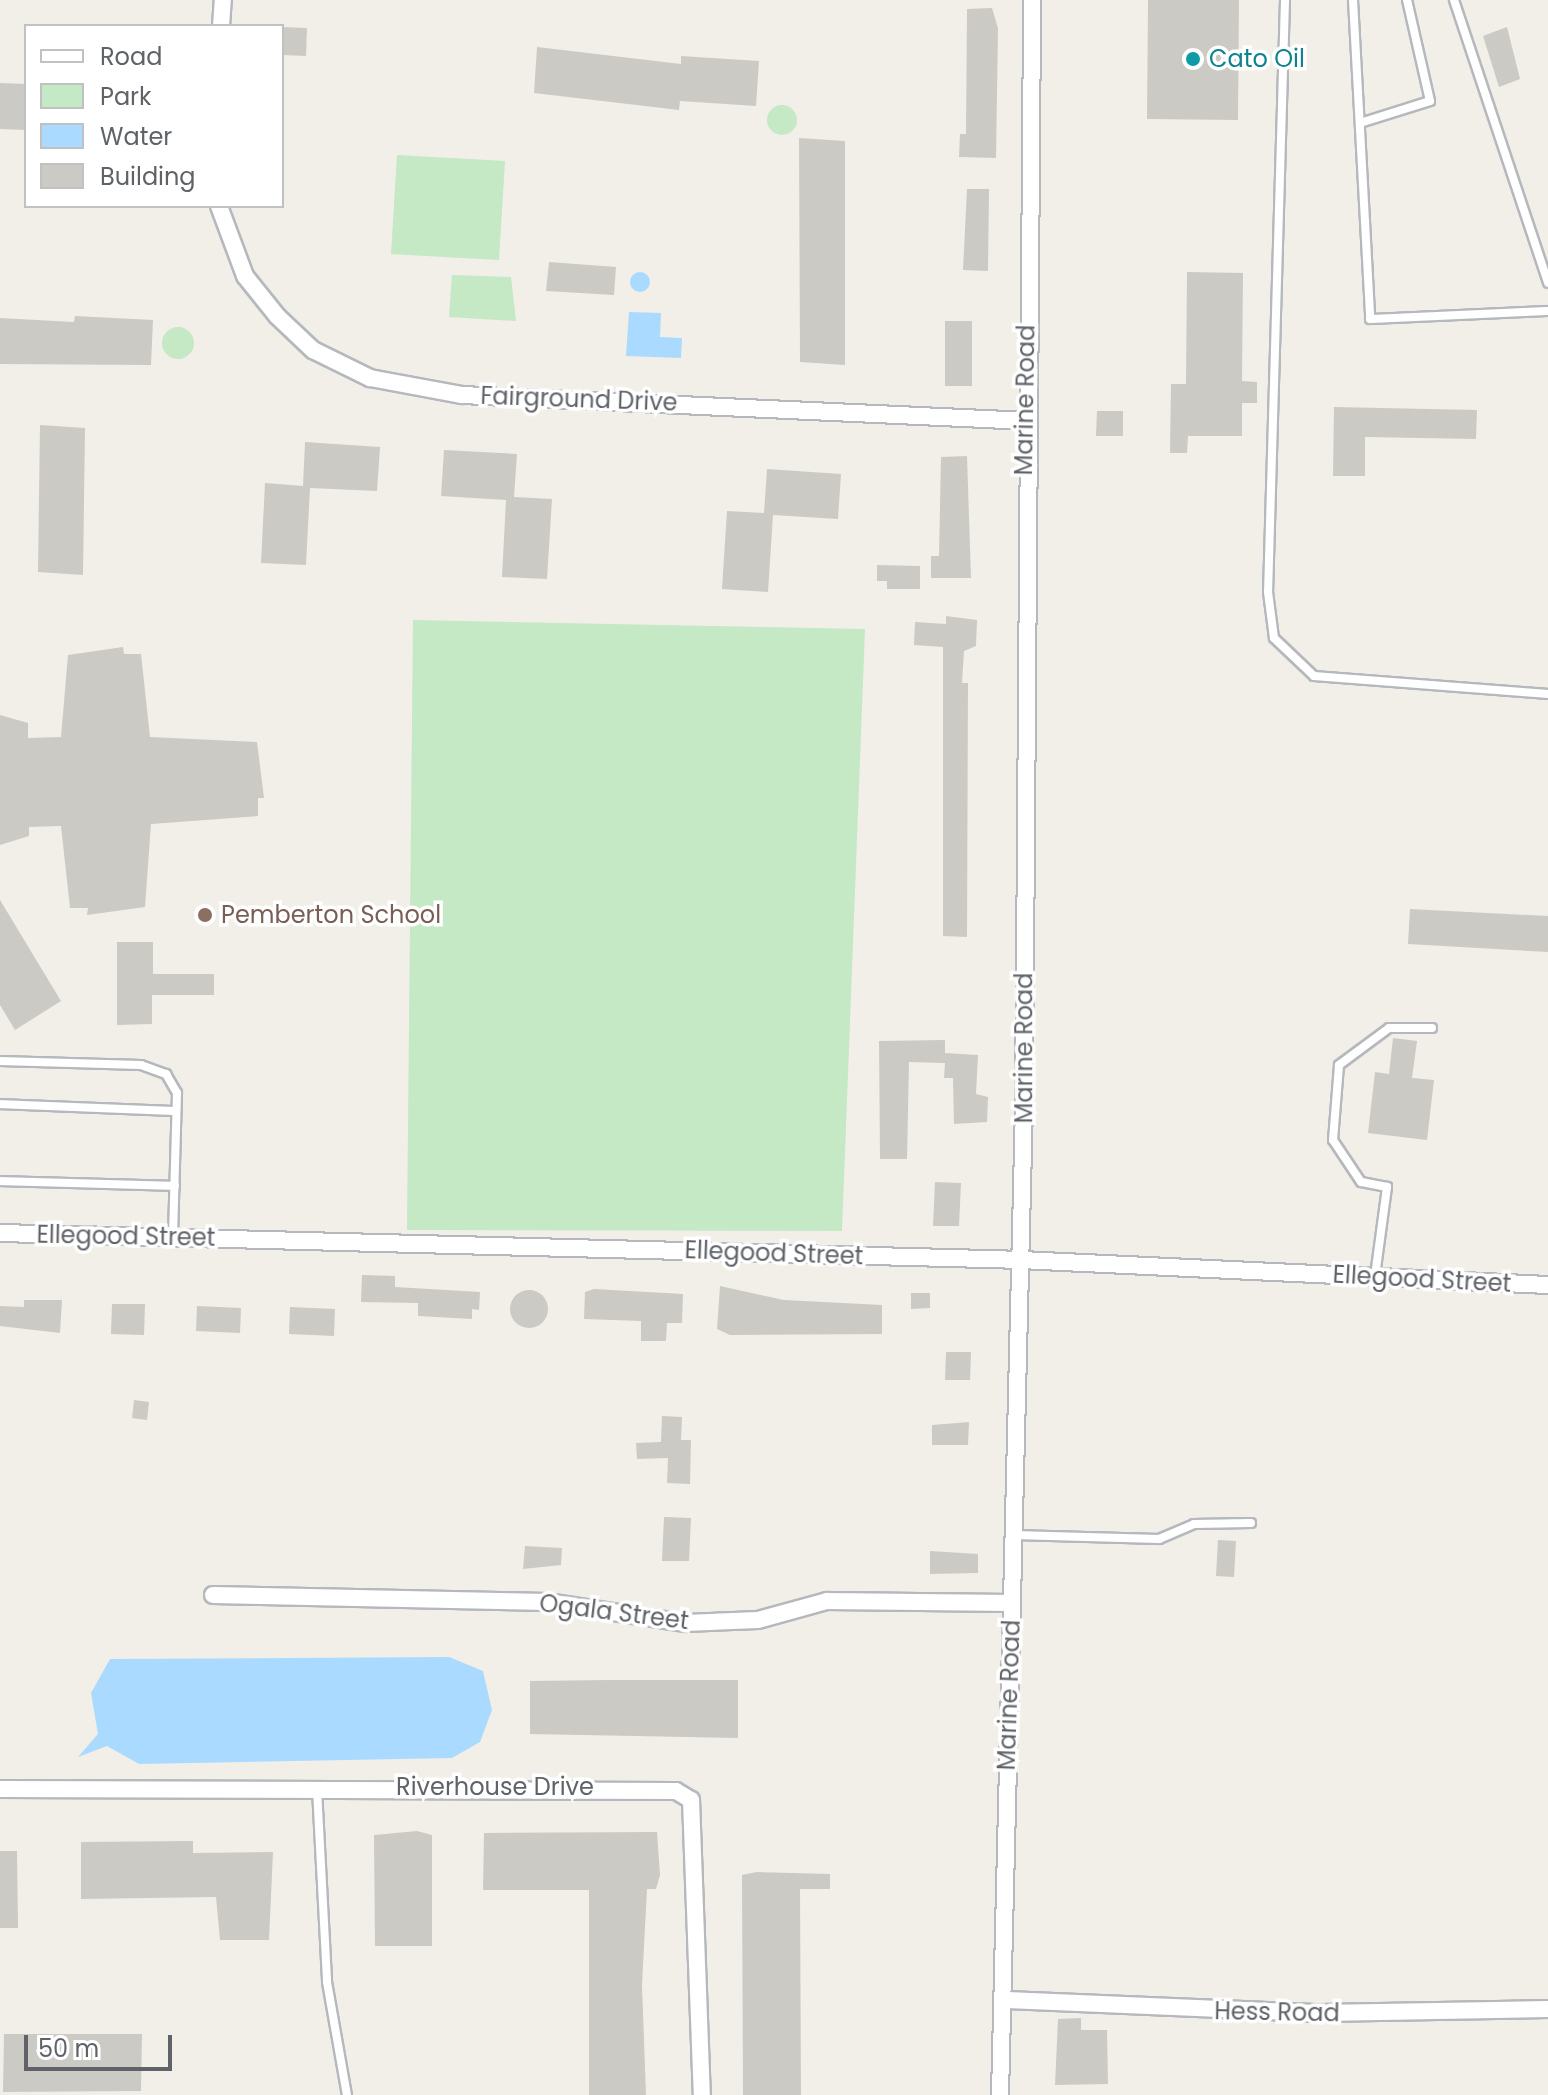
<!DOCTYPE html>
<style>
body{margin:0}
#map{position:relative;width:1548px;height:2095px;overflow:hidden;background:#f1efe8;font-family:Poppins,sans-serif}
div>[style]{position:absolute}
.green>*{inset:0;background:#c5e8c5}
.round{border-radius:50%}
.water>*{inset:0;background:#aadaff}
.building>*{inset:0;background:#cccac5}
.roads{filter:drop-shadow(2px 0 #b5b8bc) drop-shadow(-2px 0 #b5b8bc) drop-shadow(0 2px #b5b8bc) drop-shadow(0 -2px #b5b8bc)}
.lane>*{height:8px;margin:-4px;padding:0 4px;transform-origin:4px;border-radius:4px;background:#fff}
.street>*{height:16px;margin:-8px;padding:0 8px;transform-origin:8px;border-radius:8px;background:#fff}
.dots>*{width:22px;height:22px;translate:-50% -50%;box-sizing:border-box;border:4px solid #fff;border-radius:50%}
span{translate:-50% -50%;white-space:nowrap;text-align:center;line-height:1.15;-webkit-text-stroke:7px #fff;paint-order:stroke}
.culture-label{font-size:24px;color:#0d838f}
.left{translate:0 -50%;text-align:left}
.street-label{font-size:24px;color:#5f6368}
.education-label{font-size:24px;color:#785e54}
.legend{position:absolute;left:24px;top:24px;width:260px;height:184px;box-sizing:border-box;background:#fff;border:2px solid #bfc1c3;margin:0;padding:10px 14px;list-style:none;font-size:24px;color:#5f6368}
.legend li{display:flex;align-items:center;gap:16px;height:40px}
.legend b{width:40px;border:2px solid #bfc1c3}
.scale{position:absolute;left:24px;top:2035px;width:148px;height:36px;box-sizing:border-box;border:4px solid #5f6368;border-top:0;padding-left:10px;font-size:24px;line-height:28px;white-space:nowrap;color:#5f6368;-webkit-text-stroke:6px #fff;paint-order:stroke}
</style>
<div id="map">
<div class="green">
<i class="round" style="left:767px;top:105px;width:30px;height:30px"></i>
<i style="clip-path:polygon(397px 155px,505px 161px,499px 260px,391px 254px)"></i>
<i style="clip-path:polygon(452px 275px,511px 277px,516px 321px,449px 317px)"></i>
<i class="round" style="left:162px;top:327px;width:32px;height:32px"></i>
<i style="clip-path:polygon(413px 620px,865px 629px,842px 1231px,407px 1230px)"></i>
</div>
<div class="water">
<i class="round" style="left:630px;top:272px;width:20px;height:20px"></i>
<i style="clip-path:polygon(629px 312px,661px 313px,660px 337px,682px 338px,681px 358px,626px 356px)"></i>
<i style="clip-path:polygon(449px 1657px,483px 1671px,492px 1710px,480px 1742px,452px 1758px,139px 1764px,107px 1746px,78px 1757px,98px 1734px,91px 1693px,110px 1659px)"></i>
</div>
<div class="building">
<i style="clip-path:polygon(1148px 0,1239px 0,1238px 120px,1147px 119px)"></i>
<i style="clip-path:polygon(992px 8px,998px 28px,996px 158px,959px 157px,960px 134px,966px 134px,967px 9px)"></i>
<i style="clip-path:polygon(282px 27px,307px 28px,306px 56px,282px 55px)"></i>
<i style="clip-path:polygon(1507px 27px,1520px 79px,1499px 87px,1483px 36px)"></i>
<i style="clip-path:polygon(537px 47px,681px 64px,681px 56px,759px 61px,756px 106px,680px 101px,679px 110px,534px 93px)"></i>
<i style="clip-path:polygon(0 83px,26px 84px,26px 130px,0 129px)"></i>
<i style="clip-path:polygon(799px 138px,845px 141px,845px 365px,800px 362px)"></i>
<i style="clip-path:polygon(967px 189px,989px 189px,988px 271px,963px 270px)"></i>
<i style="clip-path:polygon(549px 262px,616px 267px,614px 295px,546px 291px)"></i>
<i style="clip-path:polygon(1187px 272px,1243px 273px,1242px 381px,1257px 382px,1257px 403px,1242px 403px,1242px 436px,1188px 436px,1187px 453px,1170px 453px,1171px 384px,1186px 384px)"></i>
<i style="clip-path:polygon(75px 316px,153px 320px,151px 365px,0 364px,0 318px,74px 322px)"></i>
<i style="clip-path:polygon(945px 321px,972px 321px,972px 386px,945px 386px)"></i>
<i style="clip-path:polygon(1334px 407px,1477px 410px,1476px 439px,1365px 437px,1365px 476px,1333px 476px)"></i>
<i style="clip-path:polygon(1097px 411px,1123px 411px,1123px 436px,1096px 436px)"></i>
<i style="clip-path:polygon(40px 425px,85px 428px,83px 575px,38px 572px)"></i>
<i style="clip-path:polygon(305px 442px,380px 447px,377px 491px,310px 488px,306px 565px,261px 563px,265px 483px,303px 486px)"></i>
<i style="clip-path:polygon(444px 450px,517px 454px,514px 497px,552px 499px,547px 579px,502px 577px,506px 500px,441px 496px)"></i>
<i style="clip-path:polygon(967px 456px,971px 578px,931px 578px,931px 556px,939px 556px,941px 457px)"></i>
<i style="clip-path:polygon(767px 469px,841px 474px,838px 519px,773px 515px,768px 592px,722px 589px,727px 511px,764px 513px)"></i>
<i style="clip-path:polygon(877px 565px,920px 566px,920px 589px,887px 589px,887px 581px,877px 581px)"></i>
<i style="clip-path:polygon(946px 616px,977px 620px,976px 646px,964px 651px,962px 683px,968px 683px,967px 937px,943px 936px,943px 647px,914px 645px,915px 622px,946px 624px)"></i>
<i style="clip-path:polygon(123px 647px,124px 654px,141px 654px,150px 737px,257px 742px,264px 798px,258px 798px,258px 816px,151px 824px,145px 907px,87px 915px,88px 908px,70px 908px,61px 826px,29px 827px,29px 836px,0 845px,0 715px,28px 723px,28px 738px,61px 737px,68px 655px)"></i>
<i style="clip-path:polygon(0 900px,61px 1001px,15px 1030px,0 1005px)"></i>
<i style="clip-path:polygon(1410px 909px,1548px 916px,1548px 952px,1408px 944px)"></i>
<i style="clip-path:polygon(117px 942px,153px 942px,153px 974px,214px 974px,214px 995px,152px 995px,152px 1024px,117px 1025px)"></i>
<i style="clip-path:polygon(1393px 1038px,1417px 1041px,1412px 1078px,1434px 1080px,1427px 1140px,1368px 1133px,1375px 1072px,1389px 1074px)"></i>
<i style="clip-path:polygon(945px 1040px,945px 1053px,978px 1055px,976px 1094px,988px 1097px,987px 1122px,954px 1124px,953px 1078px,944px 1078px,945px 1063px,909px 1062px,907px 1159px,880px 1159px,879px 1041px)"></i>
<i style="clip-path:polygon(935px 1182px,961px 1183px,959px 1226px,933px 1226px)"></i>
<i style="clip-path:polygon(362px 1275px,395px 1276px,395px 1287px,480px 1292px,479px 1310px,472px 1309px,472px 1319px,418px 1316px,418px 1303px,361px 1302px)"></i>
<i style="clip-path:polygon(720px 1286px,784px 1300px,882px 1305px,882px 1334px,730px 1335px,717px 1329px)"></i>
<i style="clip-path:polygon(594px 1289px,683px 1294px,682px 1323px,667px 1323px,666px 1341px,641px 1341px,641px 1321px,584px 1319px,585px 1292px)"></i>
<i class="round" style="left:510px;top:1290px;width:38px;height:38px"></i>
<i style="clip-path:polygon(911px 1293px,930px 1293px,930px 1308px,911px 1309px)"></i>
<i style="clip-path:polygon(24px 1300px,62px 1300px,60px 1333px,0 1326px,0 1306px,24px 1307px)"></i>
<i style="clip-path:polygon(112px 1304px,145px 1304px,144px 1335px,111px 1334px)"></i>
<i style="clip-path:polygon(197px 1306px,241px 1308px,240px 1333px,196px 1331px)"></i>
<i style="clip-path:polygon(290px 1307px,335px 1309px,334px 1336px,289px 1334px)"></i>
<i style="clip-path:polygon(946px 1352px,971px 1352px,970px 1380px,945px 1380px)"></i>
<i style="clip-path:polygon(134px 1400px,149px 1402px,147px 1420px,132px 1418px)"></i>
<i style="clip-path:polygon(662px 1416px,682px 1417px,681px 1440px,691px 1440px,690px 1484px,667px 1483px,668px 1458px,637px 1459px,636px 1443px,661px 1442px)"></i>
<i style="clip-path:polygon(969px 1422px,968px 1445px,932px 1445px,932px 1425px)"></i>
<i style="clip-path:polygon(664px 1517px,691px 1518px,689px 1561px,662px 1561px)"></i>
<i style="clip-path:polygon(1218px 1540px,1236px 1541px,1234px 1577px,1216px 1576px)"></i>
<i style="clip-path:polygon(525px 1546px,562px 1548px,561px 1565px,523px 1569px)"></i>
<i style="clip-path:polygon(930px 1551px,978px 1554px,978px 1573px,930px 1574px)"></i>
<i style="clip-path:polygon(609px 1680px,738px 1680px,738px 1738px,530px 1734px,530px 1681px)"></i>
<i style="clip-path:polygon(417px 1831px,432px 1835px,432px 1946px,375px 1946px,374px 1835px)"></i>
<i style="clip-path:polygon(657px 1832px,660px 1875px,656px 1889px,647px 1889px,642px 1985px,646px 2095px,589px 2095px,589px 1890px,483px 1890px,484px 1833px)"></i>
<i style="clip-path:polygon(193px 1841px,193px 1853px,273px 1852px,269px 1940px,220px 1940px,216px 1897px,81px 1899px,81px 1842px)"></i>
<i style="clip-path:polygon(0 1851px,17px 1851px,18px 1928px,0 1928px)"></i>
<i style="clip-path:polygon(757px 1872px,830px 1874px,830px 1889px,800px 1889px,801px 2095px,743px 2095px,742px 1875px)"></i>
<i style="clip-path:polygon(1081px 2018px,1081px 2030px,1107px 2030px,1108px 2084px,1055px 2085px,1058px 2019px)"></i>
<i style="clip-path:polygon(4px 2034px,142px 2034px,141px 2091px,3px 2092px)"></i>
</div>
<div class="roads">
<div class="lane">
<i style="left:1285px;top:0;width:592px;rotate:91.64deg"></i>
<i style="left:1268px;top:592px;width:46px;rotate:82.6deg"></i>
<i style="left:1274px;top:638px;width:55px;rotate:43.5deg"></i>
<i style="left:1314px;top:676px;width:235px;rotate:4.4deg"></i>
<i style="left:1353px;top:0;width:319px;rotate:86.9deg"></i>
<i style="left:1370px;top:319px;width:178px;rotate:-2.6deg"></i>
<i style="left:1454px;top:0;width:298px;rotate:71.6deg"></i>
<i style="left:1360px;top:123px;width:73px;rotate:-17.4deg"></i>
<i style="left:1430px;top:101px;width:104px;rotate:-102.8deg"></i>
<i style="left:0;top:1061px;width:141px;rotate:1.6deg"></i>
<i style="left:141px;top:1065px;width:27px;rotate:20deg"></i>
<i style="left:166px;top:1074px;width:22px;rotate:60deg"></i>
<i style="left:177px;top:1093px;width:144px;rotate:91.6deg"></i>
<i style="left:0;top:1104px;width:176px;rotate:2.3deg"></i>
<i style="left:0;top:1181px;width:175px;rotate:1.6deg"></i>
<i style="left:1375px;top:1276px;width:90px;rotate:-82.3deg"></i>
<i style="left:1387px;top:1187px;width:26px;rotate:-169deg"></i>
<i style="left:1361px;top:1182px;width:50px;rotate:-123.7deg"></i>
<i style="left:1333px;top:1140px;width:75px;rotate:-85.4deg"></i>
<i style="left:1339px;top:1065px;width:62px;rotate:-36.5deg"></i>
<i style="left:1389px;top:1028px;width:43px"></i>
<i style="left:1014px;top:1535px;width:145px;rotate:1.6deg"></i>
<i style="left:1159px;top:1539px;width:38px;rotate:-23deg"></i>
<i style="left:1194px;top:1524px;width:57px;rotate:-1deg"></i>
<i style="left:317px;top:1789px;width:193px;rotate:87deg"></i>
<i style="left:327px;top:1982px;width:115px;rotate:80deg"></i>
</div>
<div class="street">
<i style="left:221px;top:26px;width:26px;rotate:-86deg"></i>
<i style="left:219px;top:206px;width:75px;rotate:69.6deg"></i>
<i style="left:245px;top:276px;width:51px;rotate:51.3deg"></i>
<i style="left:277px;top:316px;width:50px;rotate:43.4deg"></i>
<i style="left:313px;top:350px;width:64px;rotate:26.2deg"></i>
<i style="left:370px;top:378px;width:94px;rotate:10.5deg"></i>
<i style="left:462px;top:395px;width:567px;rotate:2.63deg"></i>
<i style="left:0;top:1233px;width:1021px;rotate:1.51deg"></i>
<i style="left:1021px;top:1260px;width:528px;rotate:2.72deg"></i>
<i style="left:213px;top:1595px;width:334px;rotate:1.2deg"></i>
<i style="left:547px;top:1602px;width:140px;rotate:8.7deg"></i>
<i style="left:685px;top:1623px;width:73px;rotate:-2.4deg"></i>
<i style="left:758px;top:1620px;width:72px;rotate:-15.4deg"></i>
<i style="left:827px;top:1601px;width:185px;rotate:0.6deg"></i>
<i style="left:0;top:1789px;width:676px;rotate:0.17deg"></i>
<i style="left:676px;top:1791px;width:17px;rotate:31deg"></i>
<i style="left:691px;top:1800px;width:295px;rotate:87.9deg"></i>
<i style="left:1007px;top:2000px;width:314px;rotate:2.4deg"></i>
<i style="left:1321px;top:2013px;width:227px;rotate:-1deg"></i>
<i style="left:1000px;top:2095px;width:991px;rotate:-88.61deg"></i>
<i style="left:1024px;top:1104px;width:1104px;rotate:-89.58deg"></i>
</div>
</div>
<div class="dots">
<i style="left:1193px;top:59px;background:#0f9aa8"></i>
<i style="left:205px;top:915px;background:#8d6e63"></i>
</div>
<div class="culture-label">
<span class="left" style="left:1209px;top:59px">Cato Oil</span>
</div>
<div class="street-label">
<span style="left:579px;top:399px;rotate:2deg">Fairground Drive</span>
<span style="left:1025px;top:400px;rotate:-89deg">Marine Road</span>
<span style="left:1024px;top:1048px;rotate:-90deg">Marine Road</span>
<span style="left:126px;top:1236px;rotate:1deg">Ellegood Street</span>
<span style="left:774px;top:1253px;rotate:2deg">Ellegood Street</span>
<span style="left:1422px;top:1279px;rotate:3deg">Ellegood Street</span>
<span style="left:614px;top:1612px;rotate:7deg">Ogala Street</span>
<span style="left:1009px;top:1695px;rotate:-88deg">Marine Road</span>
<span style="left:495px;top:1787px">Riverhouse Drive</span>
<span style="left:1277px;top:2012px;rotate:1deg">Hess Road</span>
</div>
<div class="education-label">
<span class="left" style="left:221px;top:915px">Pemberton School</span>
</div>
<ul class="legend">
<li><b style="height:10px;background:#fff"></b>Road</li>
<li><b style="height:22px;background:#c5e8c5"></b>Park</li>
<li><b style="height:22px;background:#aadaff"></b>Water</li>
<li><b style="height:22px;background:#cccac5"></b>Building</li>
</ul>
<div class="scale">50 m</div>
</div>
